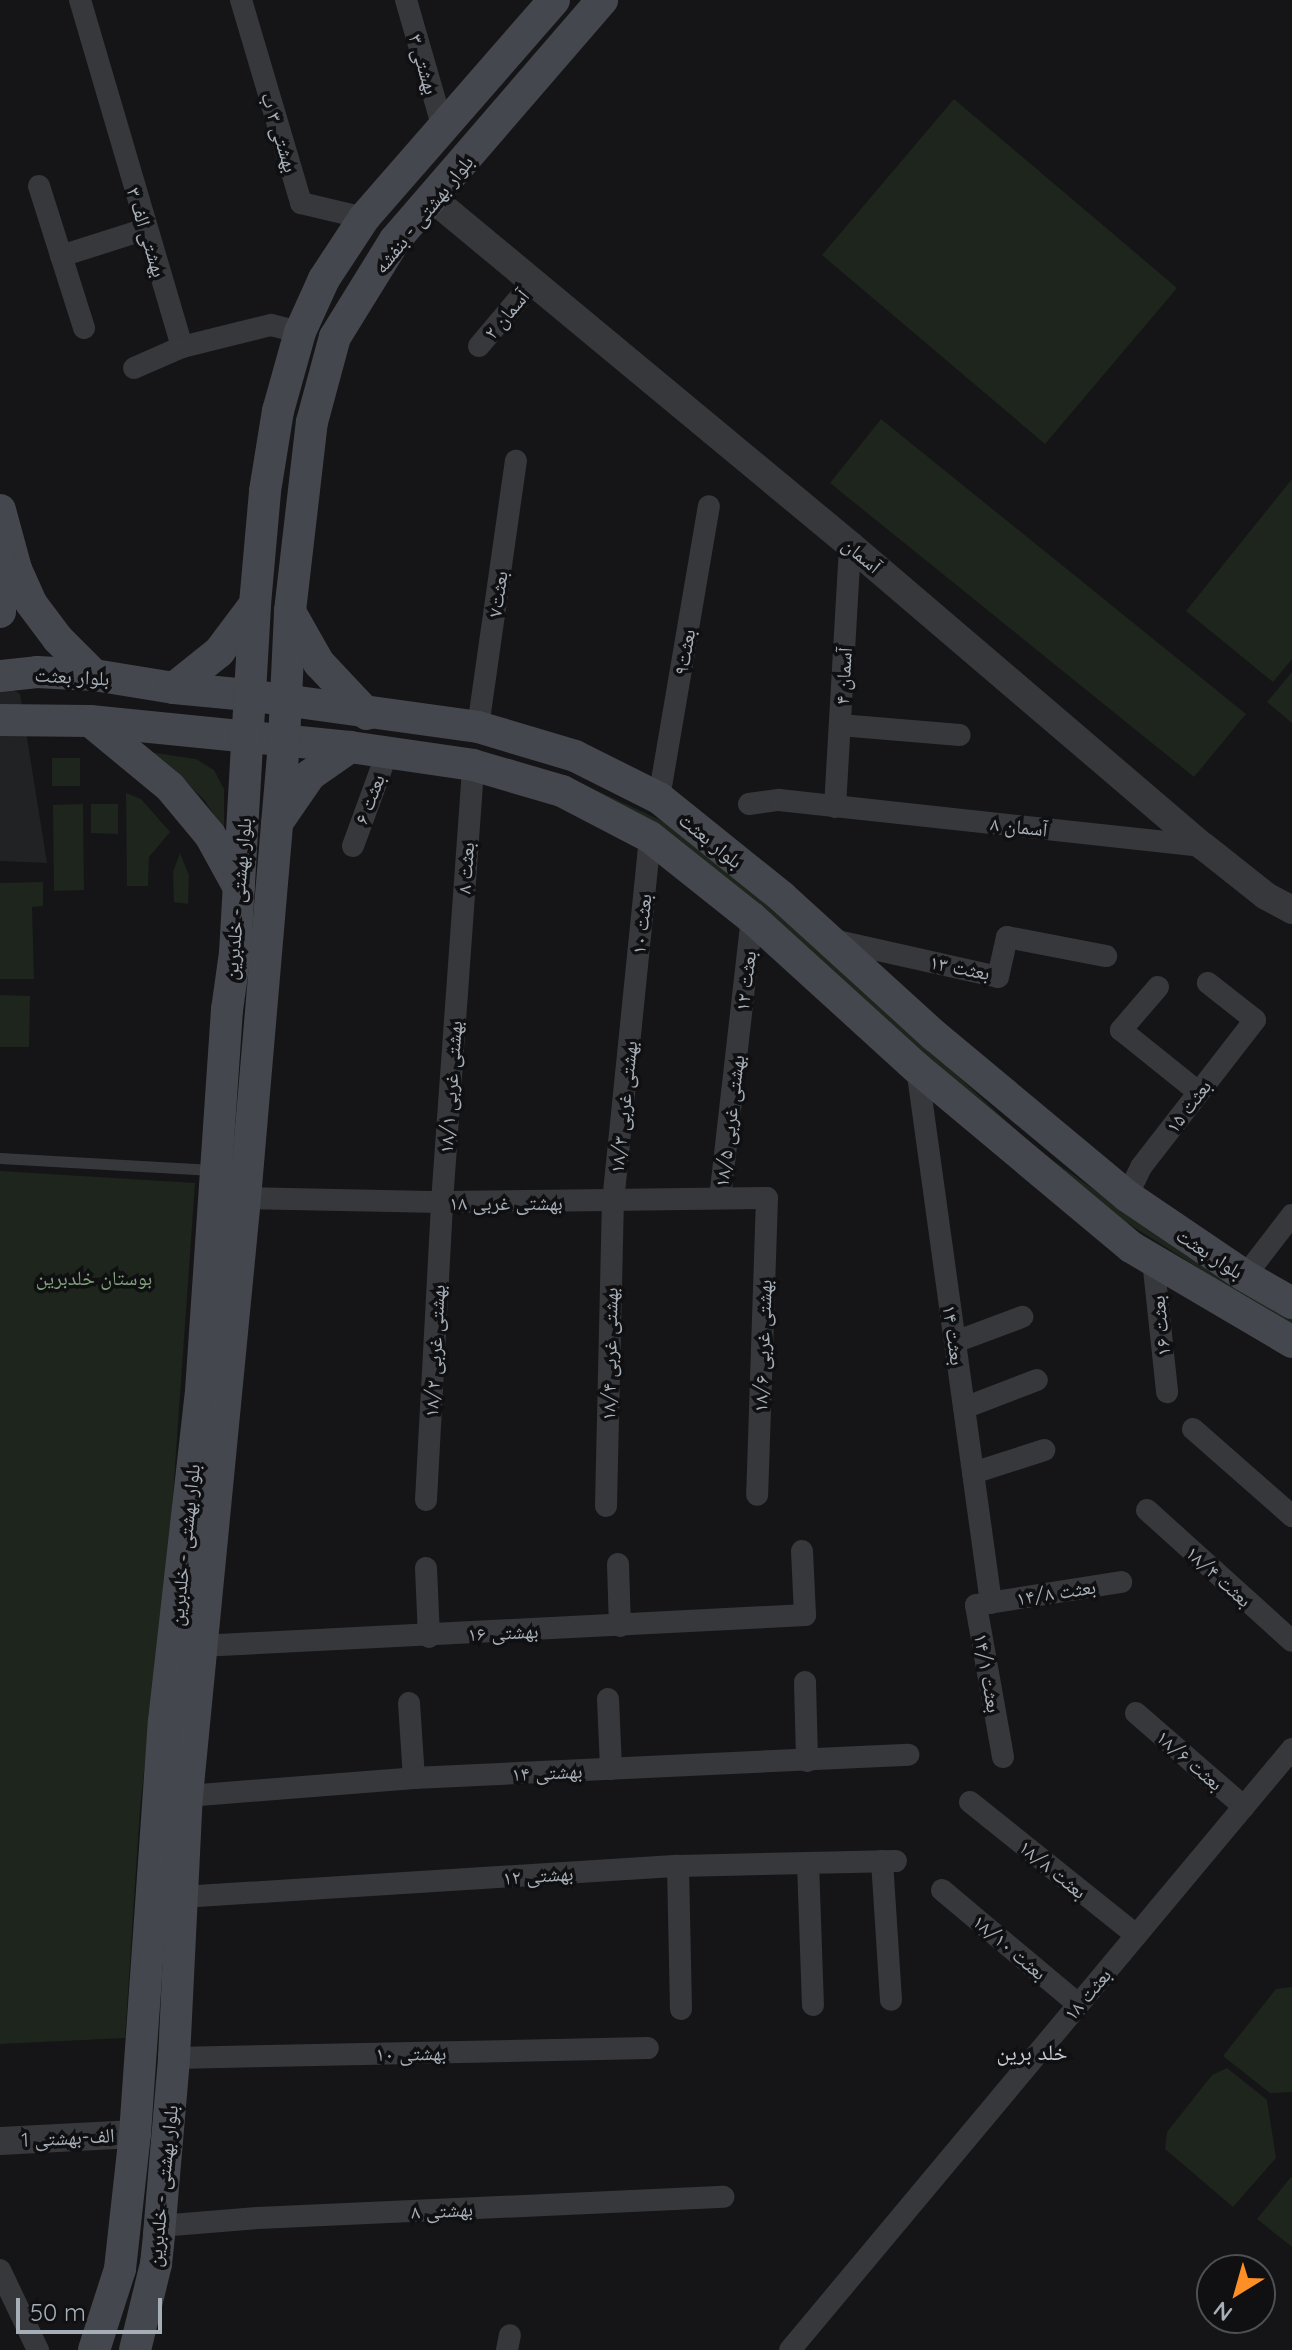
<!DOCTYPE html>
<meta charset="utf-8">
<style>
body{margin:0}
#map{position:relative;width:1292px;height:2350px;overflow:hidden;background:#151517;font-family:Quicksand,"Noto Naskh Arabic",sans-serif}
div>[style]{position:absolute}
.built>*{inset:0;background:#212224}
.green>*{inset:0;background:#1d251d}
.service>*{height:11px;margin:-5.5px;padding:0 5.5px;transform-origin:5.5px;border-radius:5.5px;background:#36383c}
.minor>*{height:22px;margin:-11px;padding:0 11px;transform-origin:11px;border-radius:11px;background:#36383c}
.tertiary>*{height:28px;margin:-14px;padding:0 14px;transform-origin:14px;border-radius:14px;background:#36383c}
.secondary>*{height:32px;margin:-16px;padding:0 16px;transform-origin:16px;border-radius:16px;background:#44474d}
span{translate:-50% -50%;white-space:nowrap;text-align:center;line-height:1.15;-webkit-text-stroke:7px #101012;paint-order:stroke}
.street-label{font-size:20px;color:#a6afb8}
.park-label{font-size:20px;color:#80a57c}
.neighbourhood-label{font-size:22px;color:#c7cdd4}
.north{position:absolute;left:1196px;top:2254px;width:80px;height:80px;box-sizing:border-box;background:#101012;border:2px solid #4c5054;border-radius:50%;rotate:217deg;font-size:22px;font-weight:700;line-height:32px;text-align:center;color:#a6afb8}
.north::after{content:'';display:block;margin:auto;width:28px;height:36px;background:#fe8f26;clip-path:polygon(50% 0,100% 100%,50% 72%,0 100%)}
.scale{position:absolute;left:16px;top:2298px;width:146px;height:36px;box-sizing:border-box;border:4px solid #a6afb8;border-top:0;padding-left:10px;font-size:24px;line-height:28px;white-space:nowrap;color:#a6afb8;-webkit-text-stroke:6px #101012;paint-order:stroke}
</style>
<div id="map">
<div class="built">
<i style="clip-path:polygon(0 683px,20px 694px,47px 863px,0 861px)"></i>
</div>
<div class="green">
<i style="clip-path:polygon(954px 99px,1177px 288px,1045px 444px,822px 255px)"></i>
<i style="clip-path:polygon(881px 419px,1246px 714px,1194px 777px,830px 483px)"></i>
<i style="clip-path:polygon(1292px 479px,1292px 659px,1273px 682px,1186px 611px)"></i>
<i style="clip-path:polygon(1292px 672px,1292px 723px,1267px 702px)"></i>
<i style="clip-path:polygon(142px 751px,196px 759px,214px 770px,224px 789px,224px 830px,205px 801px,174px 770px)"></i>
<i style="clip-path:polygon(52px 758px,80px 758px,80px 786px,52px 786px)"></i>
<i style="clip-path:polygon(570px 778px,677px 828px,830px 957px,1034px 1147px,1187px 1256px,1292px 1317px,1292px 1327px,1094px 1202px)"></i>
<i style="clip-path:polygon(126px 793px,141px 799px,170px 832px,149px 857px,148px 886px,127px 886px)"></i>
<i style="clip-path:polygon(83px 804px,84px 890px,54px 891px,53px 805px)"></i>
<i style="clip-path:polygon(91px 804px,118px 804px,118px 834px,91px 833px)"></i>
<i style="clip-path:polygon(180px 853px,189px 875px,188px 904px,174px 902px,173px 872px)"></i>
<i style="clip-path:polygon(43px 882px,43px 906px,32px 907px,34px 979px,0 979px,0 883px)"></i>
<i style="clip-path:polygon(0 995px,30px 996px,29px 1047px,0 1047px)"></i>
<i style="clip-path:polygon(0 1171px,195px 1183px,172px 1509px,140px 1809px,125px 2038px,0 2044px)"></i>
<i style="clip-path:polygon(1292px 1987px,1292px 2092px,1270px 2093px,1223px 2056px,1276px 1989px)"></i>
<i style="clip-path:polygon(1227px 2068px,1267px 2100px,1276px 2158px,1233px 2207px,1165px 2149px,1167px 2132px,1212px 2075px)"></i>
<i style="clip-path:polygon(1291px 2177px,1292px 2178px,1292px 2247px,1257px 2219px)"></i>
</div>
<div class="service">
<i style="left:0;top:1158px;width:213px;rotate:3.2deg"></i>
</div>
<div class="minor">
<i style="left:80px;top:0;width:362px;rotate:73.6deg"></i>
<i style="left:182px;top:347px;width:92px;rotate:-13.9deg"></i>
<i style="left:271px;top:325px;width:30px;rotate:14deg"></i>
<i style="left:241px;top:0;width:212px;rotate:73.5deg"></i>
<i style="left:301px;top:203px;width:65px;rotate:13.4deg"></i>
<i style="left:406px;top:0;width:133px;rotate:73.9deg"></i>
<i style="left:39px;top:186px;width:149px;rotate:72.4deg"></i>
<i style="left:61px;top:256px;width:89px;rotate:-17.6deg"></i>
<i style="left:479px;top:346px;width:84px;rotate:-49.8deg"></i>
<i style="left:134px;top:368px;width:52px;rotate:-23.6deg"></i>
<i style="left:840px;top:725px;width:120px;rotate:4.8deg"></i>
<i style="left:478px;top:727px;width:269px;rotate:-81.9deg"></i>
<i style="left:659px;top:798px;width:296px;rotate:-80.3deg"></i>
<i style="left:749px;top:804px;width:30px;rotate:-8deg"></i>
<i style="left:779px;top:800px;width:426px;rotate:6.2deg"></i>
<i style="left:835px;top:807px;width:262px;rotate:-86.7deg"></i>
<i style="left:353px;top:846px;width:99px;rotate:-69.9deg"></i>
<i style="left:833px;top:940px;width:169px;rotate:12.6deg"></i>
<i style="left:998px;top:977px;width:41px;rotate:-77.3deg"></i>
<i style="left:1007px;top:937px;width:101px;rotate:10.9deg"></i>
<i style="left:1158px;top:987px;width:57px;rotate:130.7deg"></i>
<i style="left:1121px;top:1030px;width:99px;rotate:38.8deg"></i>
<i style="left:917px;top:1068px;width:540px;rotate:82.12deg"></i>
<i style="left:1127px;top:1196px;width:32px;rotate:-64deg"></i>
<i style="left:1141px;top:1167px;width:186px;rotate:-52.2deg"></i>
<i style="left:1255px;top:1020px;width:60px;rotate:-141.8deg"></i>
<i style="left:245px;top:1198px;width:197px;rotate:1.2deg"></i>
<i style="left:442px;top:1202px;width:325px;rotate:-0.7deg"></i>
<i style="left:767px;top:1198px;width:297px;rotate:91.9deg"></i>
<i style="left:720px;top:1198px;width:282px;rotate:-83.5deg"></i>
<i style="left:1153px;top:1260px;width:133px;rotate:83.9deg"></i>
<i style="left:1245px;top:1276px;width:77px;rotate:-52.4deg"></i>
<i style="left:955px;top:1342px;width:72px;rotate:-20.5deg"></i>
<i style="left:964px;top:1408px;width:78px;rotate:-21deg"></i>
<i style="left:1193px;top:1429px;width:132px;rotate:41.3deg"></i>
<i style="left:973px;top:1473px;width:75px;rotate:-17.9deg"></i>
<i style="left:426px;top:1500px;width:298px;rotate:-86.9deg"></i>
<i style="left:442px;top:1202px;width:438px;rotate:-85.9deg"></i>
<i style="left:606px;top:1506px;width:304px;rotate:-88.7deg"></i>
<i style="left:613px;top:1202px;width:367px;rotate:-84.2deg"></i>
<i style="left:1147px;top:1510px;width:195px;rotate:42.1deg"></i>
<i style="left:618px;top:1564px;width:62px;rotate:88.2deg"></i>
<i style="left:426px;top:1568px;width:69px;rotate:87.5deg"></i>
<i style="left:200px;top:1646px;width:606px;rotate:-2.93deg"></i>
<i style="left:805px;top:1615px;width:64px;rotate:-92.7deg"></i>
<i style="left:805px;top:1682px;width:79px;rotate:88.5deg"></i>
<i style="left:608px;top:1699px;width:70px;rotate:87.5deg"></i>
<i style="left:409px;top:1703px;width:75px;rotate:86.2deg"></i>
<i style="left:1136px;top:1713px;width:143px;rotate:41deg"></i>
<i style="left:1003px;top:1757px;width:154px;rotate:-100.1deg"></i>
<i style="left:976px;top:1605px;width:147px;rotate:-9deg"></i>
<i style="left:187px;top:1796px;width:228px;rotate:-4.5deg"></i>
<i style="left:414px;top:1778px;width:495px;rotate:-2.7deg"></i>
<i style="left:970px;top:1802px;width:213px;rotate:38.7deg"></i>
<i style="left:882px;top:1861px;width:139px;rotate:86.3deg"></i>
<i style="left:808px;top:1863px;width:142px;rotate:88deg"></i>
<i style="left:678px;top:1866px;width:143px;rotate:88.8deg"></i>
<i style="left:942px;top:1890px;width:177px;rotate:40deg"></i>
<i style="left:181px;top:1897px;width:498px;rotate:-3.6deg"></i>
<i style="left:678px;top:1866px;width:218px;rotate:-1.3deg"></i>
<i style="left:174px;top:2058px;width:474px;rotate:-1.2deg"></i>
<i style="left:160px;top:2226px;width:98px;rotate:-4.7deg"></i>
<i style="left:258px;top:2218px;width:466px;rotate:-2.6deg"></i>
<i style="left:0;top:2270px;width:89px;rotate:64.6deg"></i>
<i style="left:507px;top:2350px;width:15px;rotate:-79deg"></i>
<i style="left:790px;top:2350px;width:783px;rotate:-50.13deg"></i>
</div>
<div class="tertiary">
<i style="left:433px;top:199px;width:542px;rotate:39.68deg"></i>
<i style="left:850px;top:545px;width:464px;rotate:40.5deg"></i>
<i style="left:1203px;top:846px;width:80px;rotate:38.4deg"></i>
<i style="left:1266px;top:896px;width:30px;rotate:28deg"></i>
<i style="left:0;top:2141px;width:135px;rotate:-3deg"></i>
</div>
<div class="secondary">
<i style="left:0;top:510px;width:61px;rotate:74.8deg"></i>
<i style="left:16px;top:569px;width:37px;rotate:66deg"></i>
<i style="left:31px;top:603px;width:45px;rotate:53.1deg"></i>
<i style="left:58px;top:639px;width:51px;rotate:45deg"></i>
<i style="left:0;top:562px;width:50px;rotate:90deg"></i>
<i style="left:290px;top:612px;width:59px;rotate:60.4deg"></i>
<i style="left:319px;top:663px;width:70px;rotate:46.7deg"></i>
<i style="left:0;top:676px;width:37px;rotate:-6deg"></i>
<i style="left:37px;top:672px;width:57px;rotate:3deg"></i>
<i style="left:94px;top:675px;width:81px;rotate:9.2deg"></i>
<i style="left:174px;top:688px;width:74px;rotate:5.4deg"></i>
<i style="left:248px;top:695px;width:232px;rotate:7.9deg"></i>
<i style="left:478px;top:727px;width:101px;rotate:16.6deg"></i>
<i style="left:575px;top:756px;width:94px;rotate:26.6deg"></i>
<i style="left:659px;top:798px;width:158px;rotate:38.8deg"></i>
<i style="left:782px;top:897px;width:207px;rotate:42.3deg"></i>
<i style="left:935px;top:1036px;width:250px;rotate:39.8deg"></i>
<i style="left:1127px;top:1196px;width:143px;rotate:34.1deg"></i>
<i style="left:1245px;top:1276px;width:54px;rotate:29.9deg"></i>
<i style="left:174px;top:688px;width:58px;rotate:-38.7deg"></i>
<i style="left:219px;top:652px;width:60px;rotate:-53.1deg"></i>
<i style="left:0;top:720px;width:90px;rotate:0.6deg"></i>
<i style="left:90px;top:721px;width:261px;rotate:5.7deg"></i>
<i style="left:350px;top:747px;width:124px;rotate:8.3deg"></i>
<i style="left:473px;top:765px;width:93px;rotate:16.3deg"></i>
<i style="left:562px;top:791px;width:99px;rotate:27.6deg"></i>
<i style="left:650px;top:837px;width:130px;rotate:38.5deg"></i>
<i style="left:752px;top:918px;width:223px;rotate:42.3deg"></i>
<i style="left:917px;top:1068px;width:279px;rotate:39.9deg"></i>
<i style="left:1131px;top:1247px;width:187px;rotate:30.5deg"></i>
<i style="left:90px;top:721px;width:104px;rotate:39.5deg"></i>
<i style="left:170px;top:787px;width:62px;rotate:50.2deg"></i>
<i style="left:210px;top:835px;width:60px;rotate:61.3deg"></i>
<i style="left:277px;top:823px;width:58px;rotate:-55.5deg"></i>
<i style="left:310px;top:775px;width:49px;rotate:-35deg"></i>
<i style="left:94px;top:2350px;width:85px;rotate:-72.2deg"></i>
<i style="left:120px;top:2269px;width:136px;rotate:-83.7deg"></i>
<i style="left:135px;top:2134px;width:414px;rotate:-86deg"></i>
<i style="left:164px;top:1721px;width:332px;rotate:-83.6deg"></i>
<i style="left:201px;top:1391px;width:382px;rotate:-86.1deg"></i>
<i style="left:227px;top:1010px;width:58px;rotate:-82deg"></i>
<i style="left:235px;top:953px;width:350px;rotate:-86.7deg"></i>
<i style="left:255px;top:604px;width:113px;rotate:-84.9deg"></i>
<i style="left:265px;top:491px;width:81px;rotate:-80.8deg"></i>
<i style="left:278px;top:411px;width:82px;rotate:-74.4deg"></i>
<i style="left:300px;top:332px;width:58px;rotate:-65.6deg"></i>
<i style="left:324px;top:279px;width:73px;rotate:-56.7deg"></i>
<i style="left:364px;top:218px;width:289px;rotate:-48.9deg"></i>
<i style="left:135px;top:2350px;width:89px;rotate:-76.3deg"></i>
<i style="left:156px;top:2264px;width:30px;rotate:-84deg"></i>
<i style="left:159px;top:2234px;width:177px;rotate:-85.1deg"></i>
<i style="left:174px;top:2058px;width:262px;rotate:-87.2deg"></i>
<i style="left:187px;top:1796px;width:601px;rotate:-84.46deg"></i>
<i style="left:245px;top:1198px;width:460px;rotate:-85.1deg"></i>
<i style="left:284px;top:740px;width:129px;rotate:-87.3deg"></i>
<i style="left:290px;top:611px;width:190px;rotate:-83.4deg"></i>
<i style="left:312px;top:422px;width:88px;rotate:-74.9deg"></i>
<i style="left:335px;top:337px;width:114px;rotate:-58.3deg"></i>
<i style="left:395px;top:240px;width:317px;rotate:-49.2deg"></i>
</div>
<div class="street-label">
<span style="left:424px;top:64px;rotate:74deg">بهشتی ۳</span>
<span style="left:280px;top:132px;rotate:73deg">بهشتی ۳ ب</span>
<span style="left:423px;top:214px;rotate:-51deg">بلوار بهشتی - بنفشه</span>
<span style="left:147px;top:232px;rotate:73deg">بهشتی الف ۳</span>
<span style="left:506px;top:314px;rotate:-50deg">۲ آسمان</span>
<span style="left:862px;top:555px;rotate:40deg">آسمان</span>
<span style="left:497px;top:594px;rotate:-82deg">بعثت۷</span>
<span style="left:684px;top:652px;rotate:-80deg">بعثت۹</span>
<span style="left:72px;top:676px;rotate:3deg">بلوار بعثت</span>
<span style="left:843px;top:676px;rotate:-87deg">۴ آسمان</span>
<span style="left:369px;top:799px;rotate:-69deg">۶ بعثت</span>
<span style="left:1019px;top:826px;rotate:6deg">۸ آسمان</span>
<span style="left:711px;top:840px;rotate:39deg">بلوار بعثت</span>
<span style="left:465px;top:868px;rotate:-86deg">۸ بعثت</span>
<span style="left:237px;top:899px;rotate:-85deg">بلوار بهشتی - خلدبرین</span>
<span style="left:641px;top:924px;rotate:-84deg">۱۰ بعثت</span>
<span style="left:960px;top:967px;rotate:11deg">۱۳ بعثت</span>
<span style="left:745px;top:981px;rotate:-83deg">۱۲ بعثت</span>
<span style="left:450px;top:1087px;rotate:-86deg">بهشتی غربی ۱۸/۱</span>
<span style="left:1188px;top:1106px;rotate:-53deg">بعثت ۱۵</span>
<span style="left:623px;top:1107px;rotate:-84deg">بهشتی غربی ۱۸/۳</span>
<span style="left:729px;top:1121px;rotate:-83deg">بهشتی غربی ۱۸/۵</span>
<span style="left:506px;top:1202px">بهشتی غربی ۱۸</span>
<span style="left:1210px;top:1253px;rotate:33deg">بلوار بعثت</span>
<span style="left:1160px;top:1326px;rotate:-96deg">بعثت ۱۶</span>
<span style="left:954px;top:1335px;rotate:82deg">بعثت ۱۴</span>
<span style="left:762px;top:1346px;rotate:-88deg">بهشتی غربی ۱۸/۶</span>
<span style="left:434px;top:1351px;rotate:-87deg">بهشتی غربی ۱۸/۲</span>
<span style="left:609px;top:1354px;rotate:-89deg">بهشتی غربی ۱۸/۴</span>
<span style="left:184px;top:1545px;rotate:-84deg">بلوار بهشتی - خلدبرین</span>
<span style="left:1219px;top:1576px;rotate:42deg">۱۸/۴ بعثت</span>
<span style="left:1056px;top:1592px;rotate:-9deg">۱۴/۸ بعثت</span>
<span style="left:503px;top:1632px;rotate:-3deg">۱۶ بهشتی</span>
<span style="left:988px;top:1673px;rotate:80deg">۱۴/۱ بعثت</span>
<span style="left:1190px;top:1760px;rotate:41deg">۱۸/۶ بعثت</span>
<span style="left:547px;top:1772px;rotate:-3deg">۱۴ بهشتی</span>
<span style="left:1053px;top:1869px;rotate:39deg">۱۸/۸ بعثت</span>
<span style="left:538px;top:1875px;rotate:-4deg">۱۲ بهشتی</span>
<span style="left:1010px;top:1947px;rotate:40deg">۱۸/۱۰ بعثت</span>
<span style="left:1087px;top:1994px;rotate:-50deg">بعثت ۱۸</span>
<span style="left:411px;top:2053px;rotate:-1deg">۱۰ بهشتی</span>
<span style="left:68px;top:2137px;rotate:-3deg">1 الف-بهشتی</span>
<span style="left:162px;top:2186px;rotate:-84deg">بلوار بهشتی - خلدبرین</span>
<span style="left:442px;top:2210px;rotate:-3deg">۸ بهشتی</span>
</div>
<div class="park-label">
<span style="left:94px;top:1277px">بوستان خلدبرین</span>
</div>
<div class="neighbourhood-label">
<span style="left:1032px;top:2053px">خلد برین</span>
</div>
<div class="north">N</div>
<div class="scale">50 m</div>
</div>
